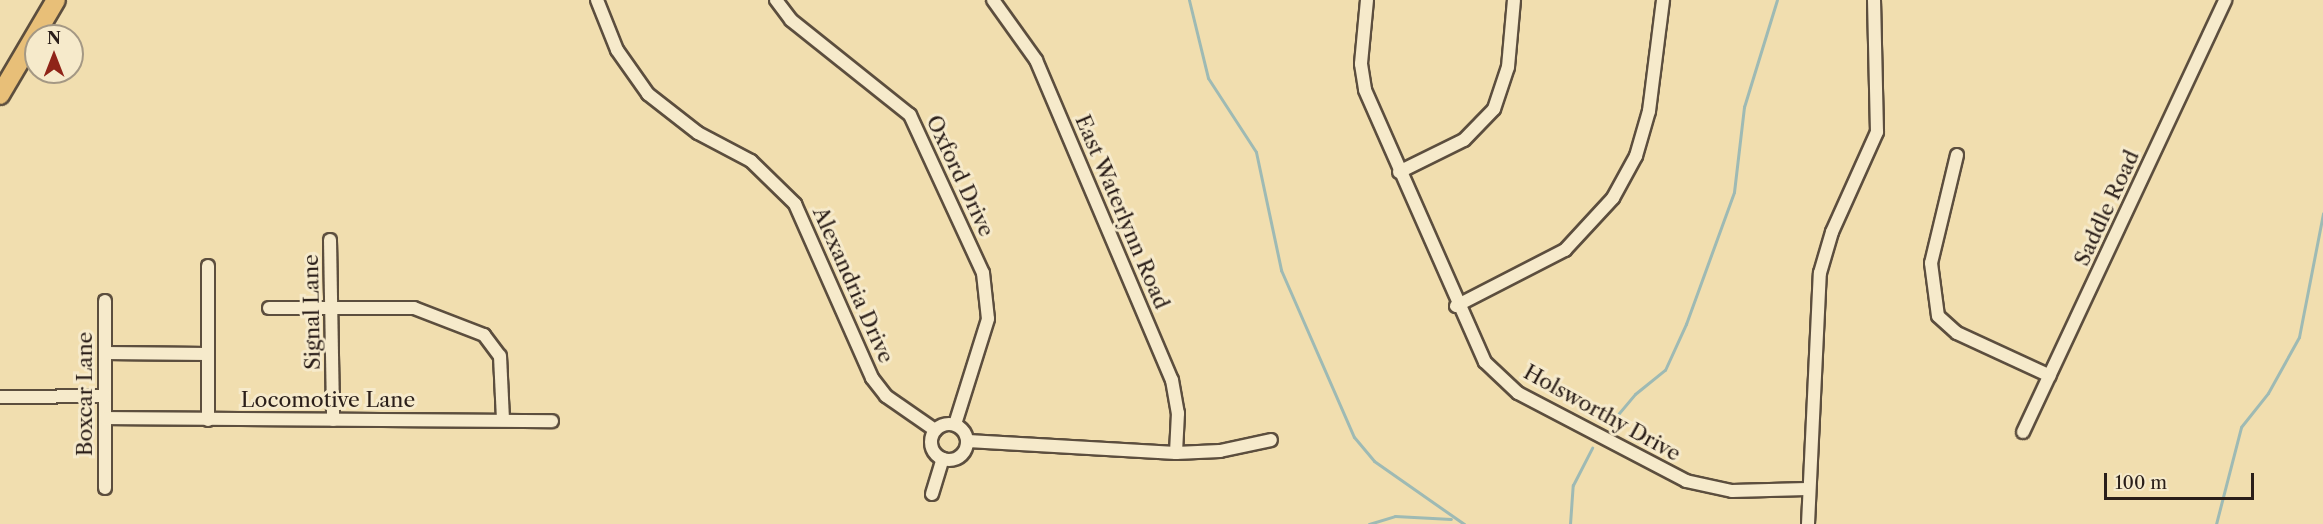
<!DOCTYPE html>
<style>
body{margin:0}
#map{position:relative;width:2323px;height:524px;overflow:hidden;background:#f1deaf;font-family:"Libre Caslon Text",serif}
div>[style]{position:absolute}
.stream>*{height:3px;margin:-1.5px;padding:0 1.5px;transform-origin:1.5px;border-radius:1.5px;background:#9ebab4}
.roads{filter:drop-shadow(2px 0 #5c4e3e) drop-shadow(-2px 0 #5c4e3e) drop-shadow(0 2px #5c4e3e) drop-shadow(0 -2px #5c4e3e)}
.street>*{height:12px;margin:-6px;padding:0 6px;transform-origin:6px;border-radius:6px;background:#f6eacb}
.street>.ring{margin:-6px;padding:0;box-sizing:content-box;background:none;border:12px solid #f6eacb;border-radius:50%}
.primary>*{height:18px;margin:-9px;padding:0 9px;transform-origin:9px;border-radius:9px;background:#e8bf78}
span{translate:-50% -50%;white-space:nowrap;text-align:center;line-height:1.15;-webkit-text-stroke:6px #f6eacb;paint-order:stroke}
.street-label{font-size:21px;color:#2a1e19}
.north{position:absolute;left:24px;top:24px;width:60px;height:60px;box-sizing:border-box;background:#f6eacb;border:2px solid #a49884;border-radius:50%;rotate:0deg;font-size:16px;font-weight:700;line-height:24px;text-align:center;color:#2a1e19}
.north::after{content:'';display:block;margin:auto;width:21px;height:27px;background:#8f2418;clip-path:polygon(50% 0,100% 100%,50% 72%,0 100%)}
.scale{position:absolute;left:2104px;top:473px;width:150px;height:27px;box-sizing:border-box;border:3px solid #2a1e19;border-top:0;padding-left:8px;font-size:18px;line-height:21px;white-space:nowrap;color:#2a1e19;-webkit-text-stroke:4px #f6eacb;paint-order:stroke}
</style>
<div id="map">
<div class="stream">
<i style="left:1189px;top:0;width:80px;rotate:76.3deg"></i>
<i style="left:1208px;top:78px;width:88px;rotate:57deg"></i>
<i style="left:1256px;top:152px;width:121px;rotate:78deg"></i>
<i style="left:1281px;top:270px;width:182px;rotate:66.4deg"></i>
<i style="left:1354px;top:437px;width:31px;rotate:50deg"></i>
<i style="left:1374px;top:461px;width:110px;rotate:35deg"></i>
<i style="left:1609px;top:425px;width:40px;rotate:-50deg"></i>
<i style="left:1635px;top:394px;width:38px;rotate:-39deg"></i>
<i style="left:1665px;top:370px;width:51px;rotate:-65.5deg"></i>
<i style="left:1686px;top:324px;width:140px;rotate:-70deg"></i>
<i style="left:1734px;top:192px;width:86px;rotate:-83.3deg"></i>
<i style="left:1744px;top:107px;width:112px;rotate:-72.9deg"></i>
<i style="left:1369px;top:524px;width:27px;rotate:-17deg"></i>
<i style="left:1395px;top:516px;width:56px;rotate:3.1deg"></i>
<i style="left:1570px;top:524px;width:39px;rotate:-86deg"></i>
<i style="left:1573px;top:485px;width:42px;rotate:-62.8deg"></i>
<i style="left:2216px;top:524px;width:100px;rotate:-75.5deg"></i>
<i style="left:2241px;top:427px;width:43px;rotate:-51.5deg"></i>
<i style="left:2268px;top:393px;width:64px;rotate:-61deg"></i>
<i style="left:2299px;top:337px;width:126px;rotate:-79deg"></i>
</div>
<div class="roads">
<div class="street">
<i style="left:597px;top:0;width:54px;rotate:68.2deg"></i>
<i style="left:617px;top:50px;width:54px;rotate:54.8deg"></i>
<i style="left:648px;top:94px;width:63px;rotate:38deg"></i>
<i style="left:698px;top:133px;width:60px;rotate:27.8deg"></i>
<i style="left:751px;top:161px;width:62px;rotate:44.3deg"></i>
<i style="left:795px;top:204px;width:190px;rotate:66.1deg"></i>
<i style="left:872px;top:378px;width:23px;rotate:52deg"></i>
<i style="left:886px;top:396px;width:60px;rotate:34.8deg"></i>
<i style="left:776px;top:0;width:25px;rotate:53deg"></i>
<i style="left:791px;top:20px;width:152px;rotate:38.6deg"></i>
<i style="left:910px;top:115px;width:174px;rotate:65.2deg"></i>
<i style="left:983px;top:273px;width:46px;rotate:83.8deg"></i>
<i style="left:988px;top:319px;width:110px;rotate:107.4deg"></i>
<i style="left:993px;top:0;width:74px;rotate:54.4deg"></i>
<i style="left:1036px;top:60px;width:348px;rotate:67deg"></i>
<i style="left:1172px;top:380px;width:34px;rotate:80deg"></i>
<i style="left:1178px;top:413px;width:40px;rotate:92.9deg"></i>
<i style="left:1367px;top:0;width:64px;rotate:95.4deg"></i>
<i style="left:1361px;top:64px;width:26px;rotate:81deg"></i>
<i style="left:1365px;top:90px;width:297px;rotate:66.2deg"></i>
<i style="left:1485px;top:362px;width:45px;rotate:43.2deg"></i>
<i style="left:1518px;top:393px;width:190px;rotate:27.6deg"></i>
<i style="left:1686px;top:481px;width:47px;rotate:12.3deg"></i>
<i style="left:1732px;top:491px;width:75px;rotate:-1.5deg"></i>
<i style="left:1957px;top:155px;width:111px;rotate:103.5deg"></i>
<i style="left:1931px;top:263px;width:53px;rotate:82.5deg"></i>
<i style="left:1938px;top:316px;width:25px;rotate:42deg"></i>
<i style="left:1957px;top:333px;width:102px;rotate:24.8deg"></i>
<i style="left:1399px;top:172px;width:72px;rotate:-26.2deg"></i>
<i style="left:1464px;top:140px;width:43px;rotate:-45.9deg"></i>
<i style="left:1494px;top:109px;width:44px;rotate:-71.6deg"></i>
<i style="left:1508px;top:67px;width:67px;rotate:-84.9deg"></i>
<i style="left:330px;top:240px;width:180px;rotate:89deg"></i>
<i style="left:208px;top:266px;width:154px;rotate:90deg"></i>
<i style="left:105px;top:301px;width:187px;rotate:90deg"></i>
<i style="left:1456px;top:306px;width:123px;rotate:-27.2deg"></i>
<i style="left:1565px;top:250px;width:71px;rotate:-47.3deg"></i>
<i style="left:1613px;top:198px;width:48px;rotate:-61.3deg"></i>
<i style="left:1636px;top:156px;width:47px;rotate:-73.9deg"></i>
<i style="left:1649px;top:111px;width:112px;rotate:-82.8deg"></i>
<i style="left:269px;top:308px;width:145px"></i>
<i style="left:414px;top:308px;width:75px;rotate:21.1deg"></i>
<i style="left:484px;top:335px;width:26px;rotate:53deg"></i>
<i style="left:500px;top:356px;width:64px;rotate:87.3deg"></i>
<i style="left:105px;top:353px;width:103px;rotate:0.6deg"></i>
<i style="left:0;top:397px;width:105px;rotate:-0.5deg"></i>
<i style="left:105px;top:418px;width:447px;rotate:0.4deg"></i>
<i class="ring" style="left:931px;top:424px;width:24px;height:24px"></i>
<i style="left:2023px;top:432px;width:477px;rotate:-64.9deg"></i>
<i style="left:968px;top:441px;width:208px;rotate:3.3deg"></i>
<i style="left:1176px;top:453px;width:44px;rotate:-2.6deg"></i>
<i style="left:1220px;top:451px;width:52px;rotate:-12.2deg"></i>
<i style="left:932px;top:494px;width:37px;rotate:-73deg"></i>
<i style="left:1808px;top:524px;width:251px;rotate:-87.3deg"></i>
<i style="left:1820px;top:273px;width:43px;rotate:-73.7deg"></i>
<i style="left:1832px;top:232px;width:110px;rotate:-65.8deg"></i>
<i style="left:1877px;top:132px;width:132px;rotate:-91.3deg"></i>
</div>
<div class="primary">
<i style="left:0;top:95px;width:110px;rotate:-59.5deg"></i>
</div>
</div>
<div class="street-label">
<span style="left:960px;top:176px;rotate:65deg">Oxford Drive</span>
<span style="left:2107px;top:208px;rotate:-65deg">Saddle Road</span>
<span style="left:1122px;top:212px;rotate:67deg">East Waterlynn Road</span>
<span style="left:853px;top:285px;rotate:66deg">Alexandria Drive</span>
<span style="left:312px;top:312px;rotate:-91deg">Signal Lane</span>
<span style="left:85px;top:394px;rotate:-90deg">Boxcar Lane</span>
<span style="left:328px;top:400px">Locomotive Lane</span>
<span style="left:1602px;top:413px;rotate:29deg">Holsworthy Drive</span>
</div>
<div class="north">N</div>
<div class="scale">100 m</div>
</div>
